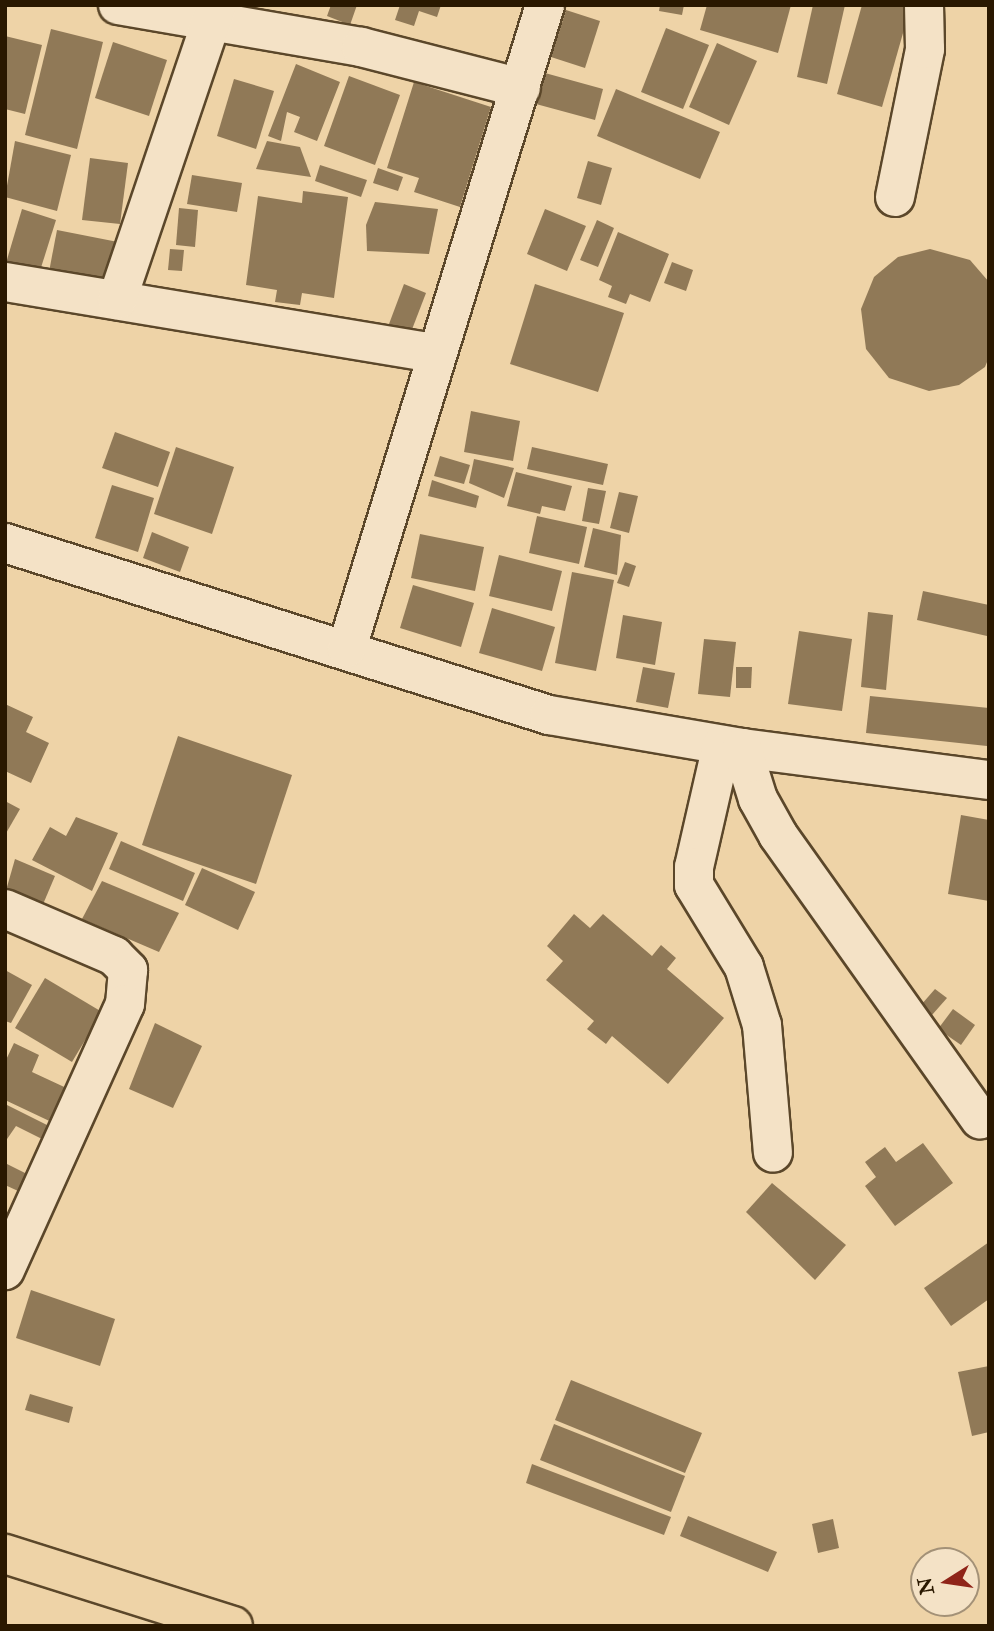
<!DOCTYPE html>
<style>
body{margin:0}
#map{position:relative;width:994px;height:1631px;overflow:hidden;background:#eed3a7;font-family:"IM FELL Double Pica",serif}
div>[style]{position:absolute}
.building>*{inset:0;background:#907957}
.roads{filter:drop-shadow(2px 0 #5b472a) drop-shadow(-2px 0 #5b472a) drop-shadow(0 2px #5b472a) drop-shadow(0 -2px #5b472a)}
.minor>*{height:38px;margin:-19px;padding:0 19px;transform-origin:19px;border-radius:19px;background:#f4e2c6}
.highway>*{height:38px;margin:-19px;padding:0 19px;transform-origin:19px;border-radius:19px;background:#eed3a7}
span{translate:-50% -50%;white-space:nowrap;text-align:center;line-height:1.15;-webkit-text-stroke:5px #f4e2c6;paint-order:stroke}
.frame{position:absolute;inset:0;border:7px solid #2a1800;pointer-events:none}
.north{position:absolute;left:910px;top:1547px;width:70px;height:70px;box-sizing:border-box;background:#f4e2c6;border:2px solid #a39177;border-radius:50%;rotate:258deg;font-size:19px;font-weight:700;line-height:28px;text-align:center;color:#2a1800}
.north::after{content:'';display:block;margin:auto;width:24px;height:32px;background:#8f2418;clip-path:polygon(50% 0,100% 100%,50% 72%,0 100%)}
</style>
<div id="map">
<div class="building">
<i style="clip-path:polygon(331px 5px,357px 5px,350px 25px,327px 16px)"></i>
<i style="clip-path:polygon(400px 5px,441px 5px,437px 17px,419px 11px,414px 26px,395px 20px)"></i>
<i style="clip-path:polygon(660px 5px,684px 5px,682px 15px,659px 11px)"></i>
<i style="clip-path:polygon(707px 5px,791px 5px,778px 53px,700px 30px)"></i>
<i style="clip-path:polygon(813px 5px,845px 5px,827px 84px,797px 77px)"></i>
<i style="clip-path:polygon(862px 5px,911px 5px,882px 107px,837px 94px)"></i>
<i style="clip-path:polygon(566px 10px,600px 21px,585px 68px,551px 57px)"></i>
<i style="clip-path:polygon(666px 28px,709px 45px,683px 109px,641px 92px)"></i>
<i style="clip-path:polygon(51px 29px,103px 42px,77px 149px,25px 135px)"></i>
<i style="clip-path:polygon(5px 36px,42px 45px,25px 114px,5px 109px)"></i>
<i style="clip-path:polygon(113px 42px,167px 60px,149px 116px,95px 98px)"></i>
<i style="clip-path:polygon(717px 43px,757px 61px,729px 125px,689px 107px)"></i>
<i style="clip-path:polygon(296px 64px,340px 82px,317px 141px,294px 132px,300px 117px,287px 112px,281px 141px,268px 136px)"></i>
<i style="clip-path:polygon(545px 73px,603px 89px,595px 120px,536px 104px)"></i>
<i style="clip-path:polygon(349px 76px,400px 95px,375px 165px,324px 146px)"></i>
<i style="clip-path:polygon(234px 79px,274px 91px,256px 149px,217px 136px)"></i>
<i style="clip-path:polygon(414px 82px,491px 107px,460px 207px,414px 192px,419px 178px,387px 168px)"></i>
<i style="clip-path:polygon(616px 89px,720px 132px,700px 179px,597px 136px)"></i>
<i style="clip-path:polygon(15px 141px,71px 155px,57px 211px,5px 197px)"></i>
<i style="clip-path:polygon(267px 141px,300px 147px,311px 177px,256px 169px)"></i>
<i style="clip-path:polygon(90px 158px,128px 163px,120px 224px,82px 220px)"></i>
<i style="clip-path:polygon(588px 161px,612px 168px,601px 205px,577px 198px)"></i>
<i style="clip-path:polygon(320px 165px,367px 180px,361px 197px,315px 181px)"></i>
<i style="clip-path:polygon(378px 168px,403px 177px,398px 191px,373px 183px)"></i>
<i style="clip-path:polygon(192px 175px,242px 183px,237px 212px,187px 204px)"></i>
<i style="clip-path:polygon(303px 191px,348px 197px,334px 298px,302px 293px,300px 305px,275px 302px,277px 290px,246px 285px,258px 196px,302px 203px)"></i>
<i style="clip-path:polygon(375px 202px,438px 209px,429px 254px,367px 251px,366px 225px)"></i>
<i style="clip-path:polygon(179px 208px,198px 210px,195px 247px,176px 245px)"></i>
<i style="clip-path:polygon(22px 209px,56px 220px,39px 274px,6px 263px)"></i>
<i style="clip-path:polygon(545px 209px,586px 226px,567px 271px,527px 254px)"></i>
<i style="clip-path:polygon(597px 220px,614px 228px,598px 267px,580px 260px)"></i>
<i style="clip-path:polygon(57px 230px,123px 243px,114px 290px,48px 277px)"></i>
<i style="clip-path:polygon(618px 232px,669px 254px,650px 302px,630px 294px,626px 304px,608px 297px,612px 286px,599px 280px)"></i>
<i style="clip-path:polygon(170px 249px,184px 250px,182px 271px,168px 270px)"></i>
<i style="clip-path:polygon(930px 249px,970px 260px,989px 282px,989px 357px,985px 367px,959px 385px,929px 391px,889px 378px,866px 349px,861px 309px,874px 277px,898px 257px)"></i>
<i style="clip-path:polygon(672px 262px,693px 270px,686px 291px,664px 283px)"></i>
<i style="clip-path:polygon(404px 284px,426px 293px,411px 332px,389px 324px)"></i>
<i style="clip-path:polygon(535px 284px,624px 313px,598px 392px,510px 364px)"></i>
<i style="clip-path:polygon(471px 411px,520px 421px,513px 461px,464px 452px)"></i>
<i style="clip-path:polygon(115px 432px,170px 452px,158px 487px,102px 468px)"></i>
<i style="clip-path:polygon(176px 447px,234px 467px,212px 534px,154px 514px)"></i>
<i style="clip-path:polygon(532px 447px,608px 464px,603px 485px,527px 469px)"></i>
<i style="clip-path:polygon(440px 456px,470px 465px,464px 484px,434px 476px)"></i>
<i style="clip-path:polygon(474px 459px,514px 468px,504px 498px,469px 483px)"></i>
<i style="clip-path:polygon(516px 472px,572px 486px,565px 511px,542px 506px,540px 514px,507px 506px)"></i>
<i style="clip-path:polygon(432px 480px,479px 496px,476px 508px,428px 496px)"></i>
<i style="clip-path:polygon(112px 485px,154px 498px,138px 552px,95px 538px)"></i>
<i style="clip-path:polygon(588px 488px,606px 491px,599px 524px,582px 521px)"></i>
<i style="clip-path:polygon(619px 492px,638px 496px,629px 533px,610px 528px)"></i>
<i style="clip-path:polygon(537px 516px,587px 527px,579px 564px,529px 553px)"></i>
<i style="clip-path:polygon(593px 528px,621px 535px,617px 575px,584px 567px)"></i>
<i style="clip-path:polygon(152px 532px,189px 547px,180px 572px,143px 558px)"></i>
<i style="clip-path:polygon(420px 534px,484px 547px,475px 591px,411px 578px)"></i>
<i style="clip-path:polygon(499px 555px,562px 571px,552px 611px,489px 596px)"></i>
<i style="clip-path:polygon(625px 562px,636px 566px,629px 587px,617px 583px)"></i>
<i style="clip-path:polygon(572px 572px,614px 580px,596px 671px,555px 663px)"></i>
<i style="clip-path:polygon(413px 585px,474px 603px,461px 647px,400px 628px)"></i>
<i style="clip-path:polygon(923px 591px,989px 605px,987px 636px,917px 620px)"></i>
<i style="clip-path:polygon(492px 608px,555px 627px,542px 671px,479px 653px)"></i>
<i style="clip-path:polygon(868px 612px,893px 615px,886px 690px,861px 687px)"></i>
<i style="clip-path:polygon(623px 615px,662px 622px,655px 665px,616px 658px)"></i>
<i style="clip-path:polygon(799px 631px,852px 639px,842px 711px,788px 704px)"></i>
<i style="clip-path:polygon(704px 639px,736px 642px,730px 697px,698px 694px)"></i>
<i style="clip-path:polygon(643px 667px,675px 673px,668px 708px,636px 702px)"></i>
<i style="clip-path:polygon(736px 667px,752px 667px,751px 688px,736px 688px)"></i>
<i style="clip-path:polygon(870px 696px,989px 708px,987px 746px,866px 733px)"></i>
<i style="clip-path:polygon(5px 704px,33px 717px,26px 732px,49px 743px,31px 783px,5px 771px)"></i>
<i style="clip-path:polygon(178px 736px,292px 775px,256px 884px,142px 845px)"></i>
<i style="clip-path:polygon(5px 801px,20px 809px,5px 835px)"></i>
<i style="clip-path:polygon(961px 815px,989px 820px,989px 901px,948px 894px)"></i>
<i style="clip-path:polygon(76px 817px,118px 833px,92px 891px,32px 860px,50px 827px,66px 836px)"></i>
<i style="clip-path:polygon(121px 841px,195px 873px,183px 901px,109px 869px)"></i>
<i style="clip-path:polygon(15px 859px,55px 876px,41px 909px,5px 894px)"></i>
<i style="clip-path:polygon(202px 868px,255px 892px,238px 930px,185px 905px)"></i>
<i style="clip-path:polygon(102px 881px,179px 913px,159px 952px,82px 919px)"></i>
<i style="clip-path:polygon(574px 914px,590px 928px,603px 914px,652px 956px,661px 945px,676px 958px,667px 969px,724px 1018px,668px 1084px,612px 1036px,606px 1044px,587px 1029px,594px 1021px,546px 980px,563px 961px,547px 946px)"></i>
<i style="clip-path:polygon(5px 970px,32px 985px,11px 1023px,5px 1021px)"></i>
<i style="clip-path:polygon(45px 978px,102px 1012px,72px 1062px,15px 1028px)"></i>
<i style="clip-path:polygon(935px 989px,947px 998px,932px 1015px,921px 1005px)"></i>
<i style="clip-path:polygon(953px 1009px,975px 1025px,961px 1045px,938px 1029px)"></i>
<i style="clip-path:polygon(155px 1023px,202px 1046px,173px 1108px,129px 1089px)"></i>
<i style="clip-path:polygon(14px 1043px,39px 1055px,32px 1072px,75px 1092px,60px 1126px,5px 1100px,5px 1062px)"></i>
<i style="clip-path:polygon(5px 1104px,61px 1132px,54px 1145px,16px 1126px,5px 1142px)"></i>
<i style="clip-path:polygon(923px 1143px,953px 1183px,895px 1226px,865px 1186px,876px 1177px,865px 1162px,885px 1147px,896px 1162px)"></i>
<i style="clip-path:polygon(5px 1163px,37px 1179px,29px 1196px,5px 1185px)"></i>
<i style="clip-path:polygon(772px 1183px,846px 1245px,815px 1280px,746px 1212px)"></i>
<i style="clip-path:polygon(989px 1242px,989px 1299px,951px 1326px,924px 1288px)"></i>
<i style="clip-path:polygon(31px 1290px,115px 1319px,100px 1366px,16px 1338px)"></i>
<i style="clip-path:polygon(989px 1366px,989px 1432px,972px 1436px,958px 1372px)"></i>
<i style="clip-path:polygon(571px 1380px,702px 1433px,685px 1473px,555px 1420px)"></i>
<i style="clip-path:polygon(30px 1394px,73px 1407px,69px 1423px,25px 1410px)"></i>
<i style="clip-path:polygon(554px 1424px,685px 1476px,671px 1512px,540px 1460px)"></i>
<i style="clip-path:polygon(532px 1464px,671px 1517px,664px 1535px,526px 1483px)"></i>
<i style="clip-path:polygon(688px 1516px,777px 1552px,768px 1572px,680px 1536px)"></i>
<i style="clip-path:polygon(833px 1519px,839px 1548px,818px 1553px,812px 1524px)"></i>
</div>
<div class="roads">
<div class="minor">
<i style="left:118px;top:5px;width:247px;rotate:9.8deg"></i>
<i style="left:361px;top:47px;width:165px;rotate:14.4deg"></i>
<i style="left:895px;top:197px;width:151px;rotate:-78.5deg"></i>
<i style="left:925px;top:49px;width:44px;rotate:-91.3deg"></i>
<i style="left:5px;top:282px;width:437px;rotate:9.4deg"></i>
<i style="left:117px;top:300px;width:311px;rotate:-71.3deg"></i>
<i style="left:5px;top:543px;width:571px;rotate:17.55deg"></i>
<i style="left:549px;top:715px;width:196px;rotate:9.7deg"></i>
<i style="left:742px;top:748px;width:249px;rotate:7.4deg"></i>
<i style="left:347px;top:648px;width:673px;rotate:-72.88deg"></i>
<i style="left:722px;top:745px;width:125px;rotate:102.9deg"></i>
<i style="left:694px;top:867px;width:18px;rotate:90deg"></i>
<i style="left:694px;top:885px;width:96px;rotate:58.6deg"></i>
<i style="left:744px;top:967px;width:61px;rotate:72.8deg"></i>
<i style="left:762px;top:1025px;width:128px;rotate:85.1deg"></i>
<i style="left:742px;top:748px;width:53px;rotate:72.6deg"></i>
<i style="left:758px;top:799px;width:41px;rotate:60.9deg"></i>
<i style="left:778px;top:835px;width:349px;rotate:54.6deg"></i>
<i style="left:5px;top:909px;width:119px;rotate:23.3deg"></i>
<i style="left:114px;top:956px;width:20px;rotate:45deg"></i>
<i style="left:128px;top:970px;width:34px;rotate:95deg"></i>
<i style="left:125px;top:1004px;width:292px;rotate:114.3deg"></i>
</div>
<div class="highway">
<i style="left:5px;top:1554px;width:239px;rotate:17.5deg"></i>
</div>
</div>
<div class="frame"></div>
<div class="north">N</div>
</div>
